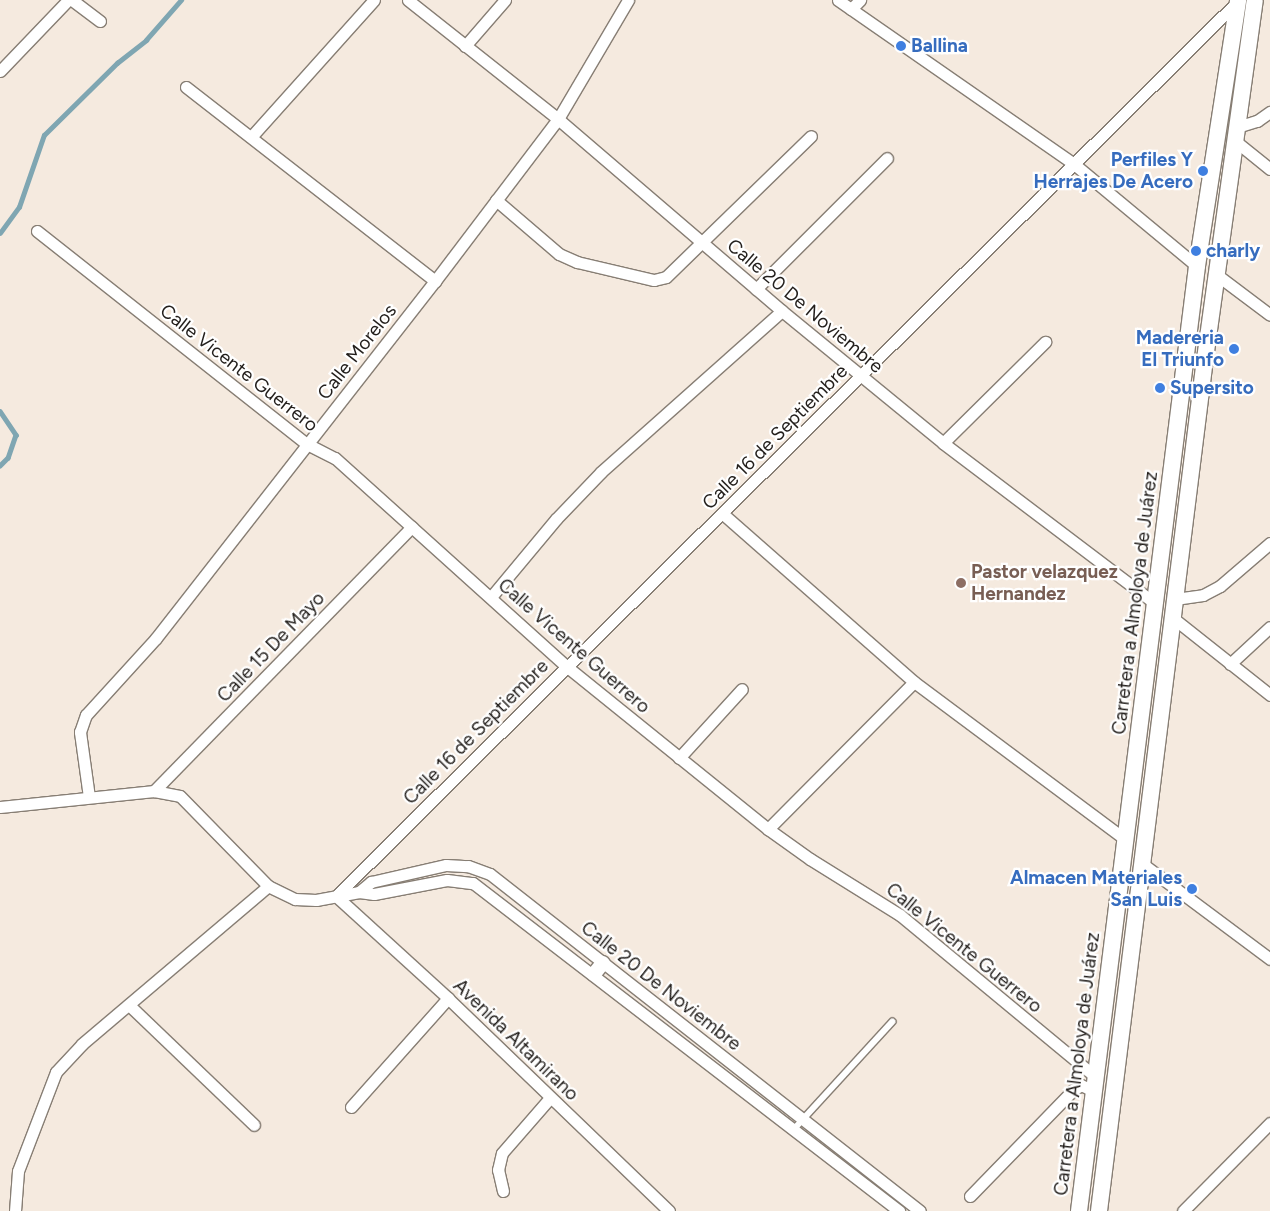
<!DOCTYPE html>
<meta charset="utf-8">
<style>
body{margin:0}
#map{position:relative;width:1270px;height:1211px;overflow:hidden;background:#f5eadf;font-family:Figtree,sans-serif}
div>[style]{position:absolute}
.stream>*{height:4.5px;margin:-2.25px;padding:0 2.25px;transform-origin:2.25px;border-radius:2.25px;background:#7fa6b2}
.roads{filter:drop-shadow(1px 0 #877e74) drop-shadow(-1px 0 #877e74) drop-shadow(0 1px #877e74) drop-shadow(0 -1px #877e74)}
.service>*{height:5.5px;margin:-2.75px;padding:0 2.75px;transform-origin:2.75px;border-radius:2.75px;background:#fff}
.minor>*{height:11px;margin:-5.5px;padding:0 5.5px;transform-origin:5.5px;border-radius:5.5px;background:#fff}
.tertiary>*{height:14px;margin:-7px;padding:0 7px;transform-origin:7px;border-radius:7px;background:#fff}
.secondary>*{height:16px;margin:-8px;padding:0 8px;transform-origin:8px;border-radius:8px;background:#fff}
.dots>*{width:14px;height:14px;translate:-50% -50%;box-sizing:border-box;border:2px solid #fff;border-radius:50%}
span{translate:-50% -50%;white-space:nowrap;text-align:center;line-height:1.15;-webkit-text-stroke:4.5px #fff;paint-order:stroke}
.shop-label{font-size:19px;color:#366cbe;font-weight:700}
.left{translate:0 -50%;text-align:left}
.right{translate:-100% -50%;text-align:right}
.street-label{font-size:19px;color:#221e1b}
.education-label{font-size:19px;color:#785e54;font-weight:700}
</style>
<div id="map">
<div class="stream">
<i style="left:0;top:233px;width:32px;rotate:-54deg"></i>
<i style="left:19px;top:207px;width:76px;rotate:-70.9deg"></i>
<i style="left:44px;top:135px;width:103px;rotate:-44.6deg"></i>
<i style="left:117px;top:63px;width:37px;rotate:-38deg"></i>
<i style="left:146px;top:40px;width:53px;rotate:-48.8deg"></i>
<i style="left:0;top:411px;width:29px;rotate:56deg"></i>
<i style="left:16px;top:435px;width:24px;rotate:109deg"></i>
<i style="left:8px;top:458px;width:11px;rotate:135deg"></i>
</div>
<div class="roads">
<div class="service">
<i style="left:795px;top:1128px;width:144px;rotate:-47.5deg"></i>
</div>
<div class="minor">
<i style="left:72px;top:0;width:35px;rotate:37deg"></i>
<i style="left:408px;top:0;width:191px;rotate:38.4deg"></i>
<i style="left:558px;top:119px;width:295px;rotate:40.6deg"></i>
<i style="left:782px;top:311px;width:208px;rotate:39.3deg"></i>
<i style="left:943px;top:443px;width:267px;rotate:37.1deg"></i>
<i style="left:838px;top:0;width:287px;rotate:34.8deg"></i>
<i style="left:1074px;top:164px;width:160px;rotate:39.7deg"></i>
<i style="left:851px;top:9px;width:13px;rotate:-45deg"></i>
<i style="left:465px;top:46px;width:61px;rotate:-49deg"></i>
<i style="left:0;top:71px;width:98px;rotate:-46.2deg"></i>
<i style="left:186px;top:87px;width:316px;rotate:37.9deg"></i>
<i style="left:1237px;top:127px;width:21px;rotate:-17deg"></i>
<i style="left:1257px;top:121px;width:16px;rotate:-35deg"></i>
<i style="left:251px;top:137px;width:184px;rotate:-48.1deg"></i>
<i style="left:1234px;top:140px;width:46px;rotate:38.9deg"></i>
<i style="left:496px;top:200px;width:83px;rotate:40.6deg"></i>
<i style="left:559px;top:254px;width:20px;rotate:24deg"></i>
<i style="left:577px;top:262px;width:79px;rotate:13.2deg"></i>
<i style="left:654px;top:280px;width:12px;rotate:-14deg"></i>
<i style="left:666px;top:277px;width:202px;rotate:-44.2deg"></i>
<i style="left:37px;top:231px;width:344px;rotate:38.3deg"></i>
<i style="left:307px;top:444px;width:31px;rotate:27deg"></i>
<i style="left:335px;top:458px;width:311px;rotate:42deg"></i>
<i style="left:566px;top:666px;width:260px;rotate:38.9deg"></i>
<i style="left:768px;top:829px;width:52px;rotate:35.5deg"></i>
<i style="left:810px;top:859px;width:106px;rotate:31.9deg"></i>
<i style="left:900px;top:915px;width:254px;rotate:39.6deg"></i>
<i style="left:1217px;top:275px;width:66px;rotate:37deg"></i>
<i style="left:756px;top:289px;width:185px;rotate:-45deg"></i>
<i style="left:943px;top:443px;width:144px;rotate:-44.7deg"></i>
<i style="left:723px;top:514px;width:254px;rotate:41.3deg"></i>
<i style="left:914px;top:682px;width:263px;rotate:36.7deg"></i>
<i style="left:491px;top:597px;width:102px;rotate:-50.2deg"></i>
<i style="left:556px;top:519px;width:65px;rotate:-46.2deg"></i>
<i style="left:601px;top:472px;width:242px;rotate:-41.7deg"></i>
<i style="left:1175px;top:599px;width:28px;rotate:-8deg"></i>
<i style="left:1203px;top:595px;width:19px;rotate:-28deg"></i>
<i style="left:1220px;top:586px;width:66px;rotate:-40.7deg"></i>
<i style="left:1173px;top:618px;width:124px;rotate:38.4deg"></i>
<i style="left:1230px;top:664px;width:54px;rotate:-42.8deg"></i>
<i style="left:679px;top:758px;width:93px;rotate:-47.6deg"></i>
<i style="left:154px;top:791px;width:369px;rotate:-45.7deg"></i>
<i style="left:89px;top:797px;width:66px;rotate:-97.9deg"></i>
<i style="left:80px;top:732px;width:18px;rotate:-71deg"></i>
<i style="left:86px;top:715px;width:104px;rotate:-47.7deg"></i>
<i style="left:156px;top:638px;width:453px;rotate:-52deg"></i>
<i style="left:435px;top:281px;width:203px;rotate:-52.8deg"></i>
<i style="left:558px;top:119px;width:138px;rotate:-59.5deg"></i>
<i style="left:0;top:807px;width:155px;rotate:-5.9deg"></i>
<i style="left:154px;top:791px;width:26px;rotate:11deg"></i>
<i style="left:180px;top:796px;width:126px;rotate:45.6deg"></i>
<i style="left:268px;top:886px;width:30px;rotate:26deg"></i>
<i style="left:295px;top:899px;width:21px;rotate:3deg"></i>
<i style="left:316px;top:900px;width:44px;rotate:-10.5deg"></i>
<i style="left:359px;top:892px;width:15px;rotate:8deg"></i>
<i style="left:374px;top:894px;width:74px;rotate:-10.9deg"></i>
<i style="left:447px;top:880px;width:26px;rotate:7deg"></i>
<i style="left:473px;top:883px;width:538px;rotate:37.59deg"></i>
<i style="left:768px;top:829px;width:207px;rotate:-45.2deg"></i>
<i style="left:1144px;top:865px;width:157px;rotate:36.7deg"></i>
<i style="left:359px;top:892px;width:16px;rotate:-40deg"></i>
<i style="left:371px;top:882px;width:77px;rotate:-12.8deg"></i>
<i style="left:446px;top:865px;width:22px;rotate:3deg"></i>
<i style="left:468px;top:866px;width:23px;rotate:20deg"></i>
<i style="left:490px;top:874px;width:546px;rotate:38.09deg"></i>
<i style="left:129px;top:1005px;width:173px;rotate:43.8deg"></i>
<i style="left:351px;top:1107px;width:146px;rotate:-48.3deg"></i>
<i style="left:503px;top:1191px;width:22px;rotate:-103deg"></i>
<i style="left:498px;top:1170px;width:17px;rotate:-77deg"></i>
<i style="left:502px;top:1153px;width:73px;rotate:-48.9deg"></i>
<i style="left:970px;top:1196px;width:148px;rotate:-45.8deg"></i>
<i style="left:1073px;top:1090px;width:9px;rotate:-32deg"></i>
<i style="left:1081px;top:1085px;width:14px;rotate:25deg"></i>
<i style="left:15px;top:1211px;width:40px;rotate:-85.7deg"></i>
<i style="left:18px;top:1171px;width:106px;rotate:-69deg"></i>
<i style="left:56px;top:1072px;width:38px;rotate:-47deg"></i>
<i style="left:82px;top:1044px;width:244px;rotate:-40.3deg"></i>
<i style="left:669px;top:1211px;width:307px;rotate:-136.1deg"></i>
<i style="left:448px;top:998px;width:151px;rotate:-137.7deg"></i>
<i style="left:336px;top:896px;width:1271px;rotate:-44.78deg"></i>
<i style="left:1183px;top:1211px;width:124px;rotate:-45.3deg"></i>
</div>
<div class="tertiary">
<i style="left:594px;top:974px;width:14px;rotate:-51deg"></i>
</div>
<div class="secondary">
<i style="left:1079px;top:1211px;width:952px;rotate:-82.88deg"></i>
<i style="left:1197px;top:266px;width:269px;rotate:-81.2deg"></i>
<i style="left:1099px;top:1211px;width:859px;rotate:-82.91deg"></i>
<i style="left:1205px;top:359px;width:362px;rotate:-82.1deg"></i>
</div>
</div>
<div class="dots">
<i style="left:901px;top:46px;background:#3f7fe0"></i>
<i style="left:1203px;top:171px;background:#3f7fe0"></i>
<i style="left:1196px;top:251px;background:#3f7fe0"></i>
<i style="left:1234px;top:349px;background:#3f7fe0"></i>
<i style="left:1160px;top:388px;background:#3f7fe0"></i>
<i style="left:961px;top:583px;background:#8d6e63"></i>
<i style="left:1192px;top:889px;background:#3f7fe0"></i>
</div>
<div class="shop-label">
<span class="left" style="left:911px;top:46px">Ballina</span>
<span class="right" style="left:1193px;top:171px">Perfiles Y<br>Herrajes De Acero</span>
<span class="left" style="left:1206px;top:251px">charly</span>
<span class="right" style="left:1224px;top:349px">Madereria<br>El Triunfo</span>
<span class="left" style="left:1170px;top:388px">Supersito</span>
<span class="right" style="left:1182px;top:889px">Almacen Materiales<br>San Luis</span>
</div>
<div class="street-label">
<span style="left:805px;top:306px;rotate:40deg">Calle 20 De Noviembre</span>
<span style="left:357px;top:352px;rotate:-52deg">Calle Morelos</span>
<span style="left:239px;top:368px;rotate:38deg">Calle Vicente Guerrero</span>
<span style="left:775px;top:437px;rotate:-45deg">Calle 16 de Septiembre</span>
<span style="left:1135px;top:603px;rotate:-83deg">Carretera a Almoloya de Juárez</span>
<span style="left:574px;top:646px;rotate:41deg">Calle Vicente Guerrero</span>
<span style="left:271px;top:647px;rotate:-46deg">Calle 15 De Mayo</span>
<span style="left:476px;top:732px;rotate:-45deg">Calle 16 de Septiembre</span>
<span style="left:964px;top:948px;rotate:39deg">Calle Vicente Guerrero</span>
<span style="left:661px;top:986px;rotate:38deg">Calle 20 De Noviembre</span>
<span style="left:516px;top:1040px;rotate:44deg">Avenida Altamirano</span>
<span style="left:1077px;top:1064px;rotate:-83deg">Carretera a Almoloya de Juárez</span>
</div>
<div class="education-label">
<span class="left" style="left:971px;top:583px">Pastor velazquez<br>Hernandez</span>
</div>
</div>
